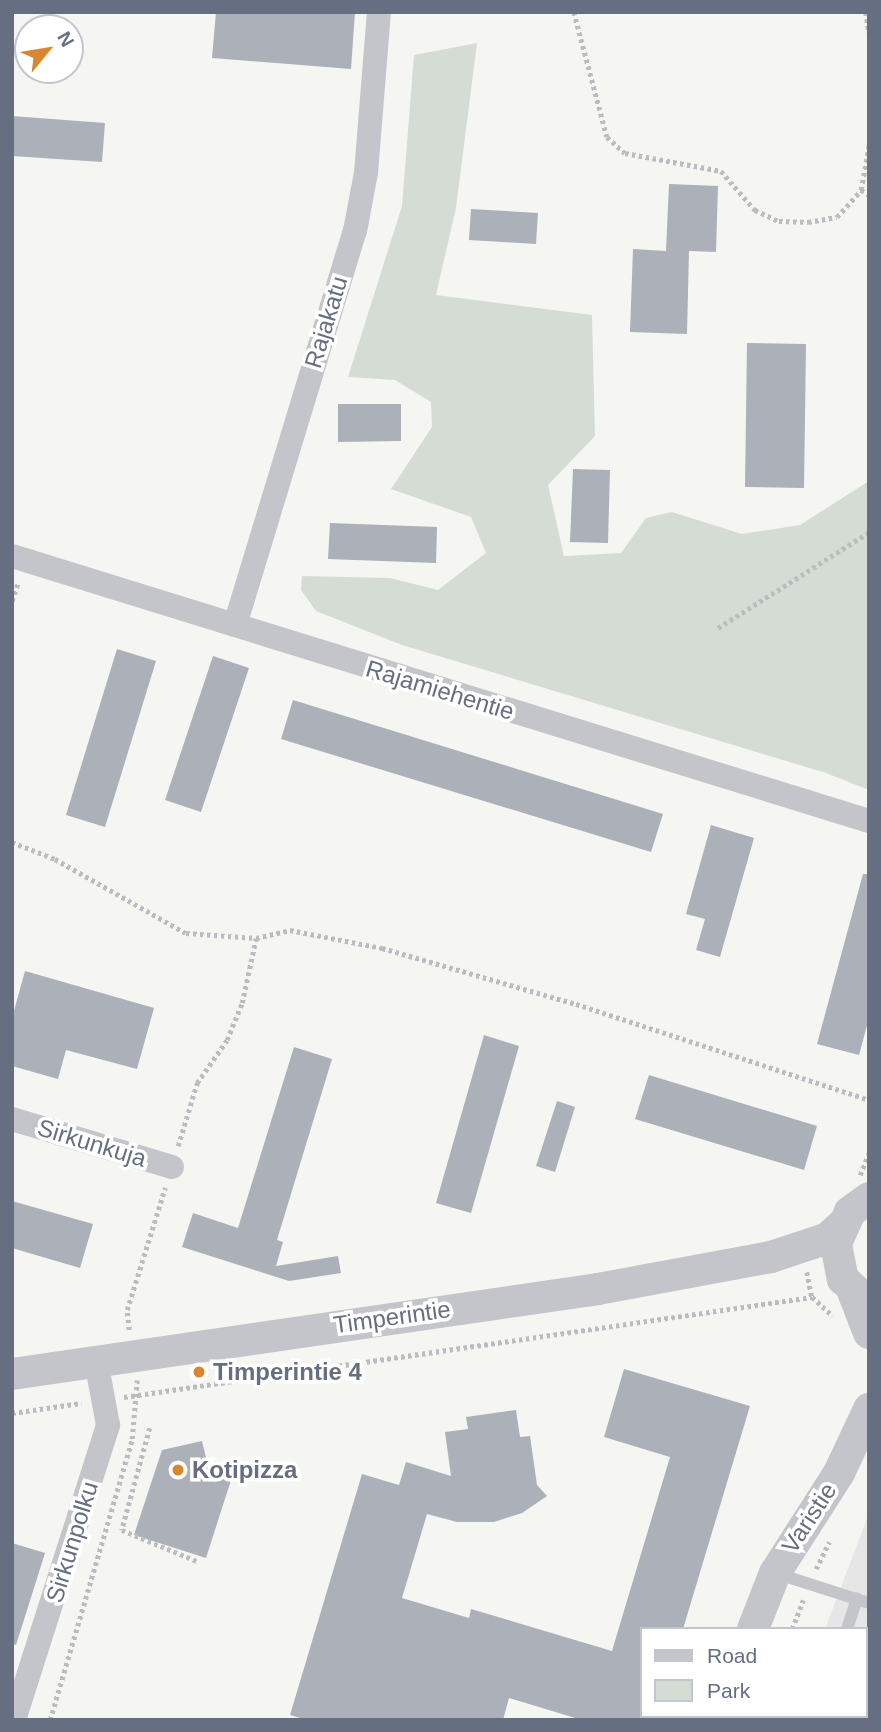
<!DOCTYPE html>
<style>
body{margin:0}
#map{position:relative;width:881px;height:1732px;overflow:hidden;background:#f5f6f2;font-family:Arial,sans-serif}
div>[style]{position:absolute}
.built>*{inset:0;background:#e6e6e6}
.green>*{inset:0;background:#d5dcd4}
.building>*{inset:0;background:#acb0b8}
.path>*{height:4.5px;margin-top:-2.25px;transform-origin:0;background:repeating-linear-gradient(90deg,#bbbcbf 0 3.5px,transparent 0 7px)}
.service>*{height:12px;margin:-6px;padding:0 6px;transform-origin:6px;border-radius:6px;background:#c4c5ca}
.minor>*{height:24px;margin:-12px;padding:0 12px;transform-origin:12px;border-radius:12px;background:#c4c5ca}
.tertiary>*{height:32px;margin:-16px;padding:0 16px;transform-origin:16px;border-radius:16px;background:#c4c5ca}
.dots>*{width:19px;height:19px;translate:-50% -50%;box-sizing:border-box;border:4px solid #fff;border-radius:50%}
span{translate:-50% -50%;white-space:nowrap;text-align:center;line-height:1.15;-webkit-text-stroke:7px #fff;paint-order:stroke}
.street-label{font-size:24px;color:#666e82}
.poi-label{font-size:24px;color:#666e82;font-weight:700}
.left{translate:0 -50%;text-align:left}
.frame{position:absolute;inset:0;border:14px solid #666e82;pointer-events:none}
.legend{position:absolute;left:640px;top:1627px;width:228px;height:91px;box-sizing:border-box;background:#fff;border:2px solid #c2c5cd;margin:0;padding:9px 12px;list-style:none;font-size:21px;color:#666e82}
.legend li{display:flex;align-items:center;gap:14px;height:35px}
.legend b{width:35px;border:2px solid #c2c5cd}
.north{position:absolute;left:14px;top:14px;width:70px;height:70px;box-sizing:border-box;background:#fff;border:2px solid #c2c5cd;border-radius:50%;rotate:60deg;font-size:19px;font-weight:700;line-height:28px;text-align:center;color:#666e82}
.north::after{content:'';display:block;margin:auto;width:24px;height:32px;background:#d88630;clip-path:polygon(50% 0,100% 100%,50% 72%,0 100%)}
</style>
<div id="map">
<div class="built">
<i style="clip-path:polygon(869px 1513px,869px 1720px,791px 1720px,865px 1716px,865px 1629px,825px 1629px)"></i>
</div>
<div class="green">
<i style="clip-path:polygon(477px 43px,456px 208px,436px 295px,592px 315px,595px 436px,548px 485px,564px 556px,621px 553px,646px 518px,672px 512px,742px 534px,800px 525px,869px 481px,869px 790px,826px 773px,402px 645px,316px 611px,301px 590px,302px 576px,390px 578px,438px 590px,486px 553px,471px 517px,391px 489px,432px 427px,431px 402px,395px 380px,348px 377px,402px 206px,414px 55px)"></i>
</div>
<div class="building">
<i style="clip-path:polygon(216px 12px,355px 12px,351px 69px,212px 58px)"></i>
<i style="clip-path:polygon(12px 116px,105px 123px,102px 162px,12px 156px)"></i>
<i style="clip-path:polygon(669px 184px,718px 186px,716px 252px,689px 251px,687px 334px,630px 332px,633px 249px,666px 251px)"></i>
<i style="clip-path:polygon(471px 209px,538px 213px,536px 244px,469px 240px)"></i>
<i style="clip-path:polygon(747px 343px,806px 344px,804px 488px,745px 487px)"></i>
<i style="clip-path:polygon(338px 404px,401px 404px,401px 441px,338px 442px)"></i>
<i style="clip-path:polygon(573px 469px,610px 470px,608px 543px,570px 542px)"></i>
<i style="clip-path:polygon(330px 523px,437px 527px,436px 563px,328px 559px)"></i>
<i style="clip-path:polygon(117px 649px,156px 661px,105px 827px,66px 815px)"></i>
<i style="clip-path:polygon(213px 656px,249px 668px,201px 812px,165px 800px)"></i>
<i style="clip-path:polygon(293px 700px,663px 814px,651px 852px,281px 739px)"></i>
<i style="clip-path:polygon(711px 825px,754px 838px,720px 957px,696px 950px,705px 919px,686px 914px)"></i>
<i style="clip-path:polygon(863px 874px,869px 874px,869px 1018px,859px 1055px,817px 1044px)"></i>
<i style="clip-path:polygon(25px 971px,154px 1008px,137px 1069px,66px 1050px,58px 1079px,12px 1066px,12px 1018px)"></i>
<i style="clip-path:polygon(484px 1035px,519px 1046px,471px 1213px,436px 1203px)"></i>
<i style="clip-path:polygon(294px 1047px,332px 1059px,277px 1240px,283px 1242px,276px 1266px,338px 1256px,341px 1273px,289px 1281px,182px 1247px,193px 1213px,238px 1228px)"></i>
<i style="clip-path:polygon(649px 1075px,817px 1126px,804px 1170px,635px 1119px)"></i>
<i style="clip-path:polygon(557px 1101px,575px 1107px,555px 1172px,536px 1166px)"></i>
<i style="clip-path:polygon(12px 1201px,93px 1224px,80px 1268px,12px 1248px)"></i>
<i style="clip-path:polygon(624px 1369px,750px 1406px,683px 1629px,641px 1629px,641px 1720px,582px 1720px,509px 1698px,503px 1720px,307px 1720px,290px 1715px,362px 1474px,399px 1485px,406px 1462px,451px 1476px,445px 1432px,468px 1429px,466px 1417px,516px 1410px,520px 1437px,530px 1436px,537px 1485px,547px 1496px,522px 1513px,494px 1522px,457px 1522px,427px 1514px,402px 1598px,469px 1618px,471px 1609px,612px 1651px,670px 1457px,604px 1437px)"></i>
<i style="clip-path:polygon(202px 1441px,208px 1466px,233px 1474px,206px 1558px,134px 1535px,162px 1450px)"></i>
<i style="clip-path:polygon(12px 1543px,45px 1553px,16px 1645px,12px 1644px)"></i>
</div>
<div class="path">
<i style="left:574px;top:12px;width:129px;rotate:75.2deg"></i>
<i style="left:607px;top:137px;width:24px;rotate:42deg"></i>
<i style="left:625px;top:153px;width:98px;rotate:10.6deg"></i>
<i style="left:721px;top:171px;width:52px;rotate:48.9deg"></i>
<i style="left:755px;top:210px;width:26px;rotate:25deg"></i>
<i style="left:779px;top:221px;width:29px;rotate:2deg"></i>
<i style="left:808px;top:222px;width:29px;rotate:-10deg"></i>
<i style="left:837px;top:217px;width:36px;rotate:-48deg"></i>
<i style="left:861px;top:190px;width:46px;rotate:-79.9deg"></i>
<i style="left:866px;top:12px;width:21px;rotate:82deg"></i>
<i style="left:861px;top:190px;width:9px;rotate:32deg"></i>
<i style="left:12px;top:601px;width:20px;rotate:-72deg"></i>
<i style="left:718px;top:628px;width:179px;rotate:-32.4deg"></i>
<i style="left:12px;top:842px;width:46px;rotate:21.6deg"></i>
<i style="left:55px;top:859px;width:150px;rotate:29.5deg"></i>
<i style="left:186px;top:933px;width:70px;rotate:4.1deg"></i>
<i style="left:178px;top:1146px;width:66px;rotate:-73.2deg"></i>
<i style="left:197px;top:1083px;width:52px;rotate:-55.1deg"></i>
<i style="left:227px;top:1040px;width:40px;rotate:-68deg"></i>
<i style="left:242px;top:1003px;width:66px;rotate:-77.8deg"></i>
<i style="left:256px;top:938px;width:35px;rotate:-13deg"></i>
<i style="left:290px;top:930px;width:94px;rotate:11.1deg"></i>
<i style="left:382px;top:948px;width:202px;rotate:16.1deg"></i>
<i style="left:576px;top:1004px;width:308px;rotate:18.1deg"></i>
<i style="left:860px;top:1175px;width:24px;rotate:-68deg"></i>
<i style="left:807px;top:1272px;width:25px;rotate:79deg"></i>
<i style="left:812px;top:1297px;width:28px;rotate:42deg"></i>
<i style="left:129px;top:1330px;width:20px;rotate:-96deg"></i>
<i style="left:127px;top:1310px;width:128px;rotate:-72.7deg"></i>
<i style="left:124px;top:1397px;width:695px;rotate:-8.27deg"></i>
<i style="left:12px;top:1413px;width:70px;rotate:-8.2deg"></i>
<i style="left:150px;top:1428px;width:106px;rotate:105.4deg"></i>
<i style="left:122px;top:1530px;width:81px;rotate:22.5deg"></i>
<i style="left:816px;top:1569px;width:30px;rotate:-64deg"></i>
<i style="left:792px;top:1629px;width:31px;rotate:-69deg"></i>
<i style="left:50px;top:1720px;width:293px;rotate:-73.7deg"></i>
<i style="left:132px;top:1439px;width:59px;rotate:-85.2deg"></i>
<i style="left:762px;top:1720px;width:4px;rotate:-76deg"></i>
</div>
<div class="service">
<i style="left:775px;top:1573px;width:99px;rotate:17.7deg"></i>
<i style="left:847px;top:1629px;width:32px;rotate:-72deg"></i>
<i style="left:812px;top:1716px;width:12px;rotate:20deg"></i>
</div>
<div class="minor">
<i style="left:12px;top:556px;width:897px;rotate:17.18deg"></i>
<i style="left:235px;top:625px;width:412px;rotate:-73.1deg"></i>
<i style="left:355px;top:231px;width:59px;rotate:-79.3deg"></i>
<i style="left:366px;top:173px;width:162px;rotate:-85.4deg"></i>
<i style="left:12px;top:1119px;width:167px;rotate:16.7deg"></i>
<i style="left:14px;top:1720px;width:310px;rotate:-72.3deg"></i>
<i style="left:108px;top:1425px;width:65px;rotate:-100.6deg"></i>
</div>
<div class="tertiary">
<i style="left:869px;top:1198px;width:24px;rotate:144deg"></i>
<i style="left:850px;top:1212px;width:35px;rotate:114deg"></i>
<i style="left:836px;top:1244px;width:36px;rotate:79deg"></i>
<i style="left:843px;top:1279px;width:35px;rotate:43deg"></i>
<i style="left:853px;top:1292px;width:44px;rotate:68.7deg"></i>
<i style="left:12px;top:1374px;width:592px;rotate:-8.25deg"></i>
<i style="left:598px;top:1289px;width:176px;rotate:-10.5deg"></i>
<i style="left:771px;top:1257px;width:60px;rotate:-18.4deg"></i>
<i style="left:828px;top:1238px;width:18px;rotate:-43deg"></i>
<i style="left:753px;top:1629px;width:60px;rotate:-68.6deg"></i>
<i style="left:775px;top:1573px;width:119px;rotate:-57.4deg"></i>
<i style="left:839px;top:1473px;width:71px;rotate:-64.9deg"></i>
<i style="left:725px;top:1720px;width:4px;rotate:-76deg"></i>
</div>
<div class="dots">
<i style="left:199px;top:1372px;background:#d88630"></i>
<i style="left:178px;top:1470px;background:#d88630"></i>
</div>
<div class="street-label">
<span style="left:326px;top:322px;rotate:-73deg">Rajakatu</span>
<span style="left:440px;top:690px;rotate:17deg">Rajamiehentie</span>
<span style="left:92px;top:1143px;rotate:17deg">Sirkunkuja</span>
<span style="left:392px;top:1317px;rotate:-8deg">Timperintie</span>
<span style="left:809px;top:1518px;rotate:-57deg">Varistie</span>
<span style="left:72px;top:1542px;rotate:-73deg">Sirkunpolku</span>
</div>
<div class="poi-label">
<span class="left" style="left:213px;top:1372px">Timperintie 4</span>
<span class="left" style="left:192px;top:1470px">Kotipizza</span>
</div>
<div class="frame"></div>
<ul class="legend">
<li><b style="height:9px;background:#c4c5ca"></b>Road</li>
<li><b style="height:19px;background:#d5dcd4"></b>Park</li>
</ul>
<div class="north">N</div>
</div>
